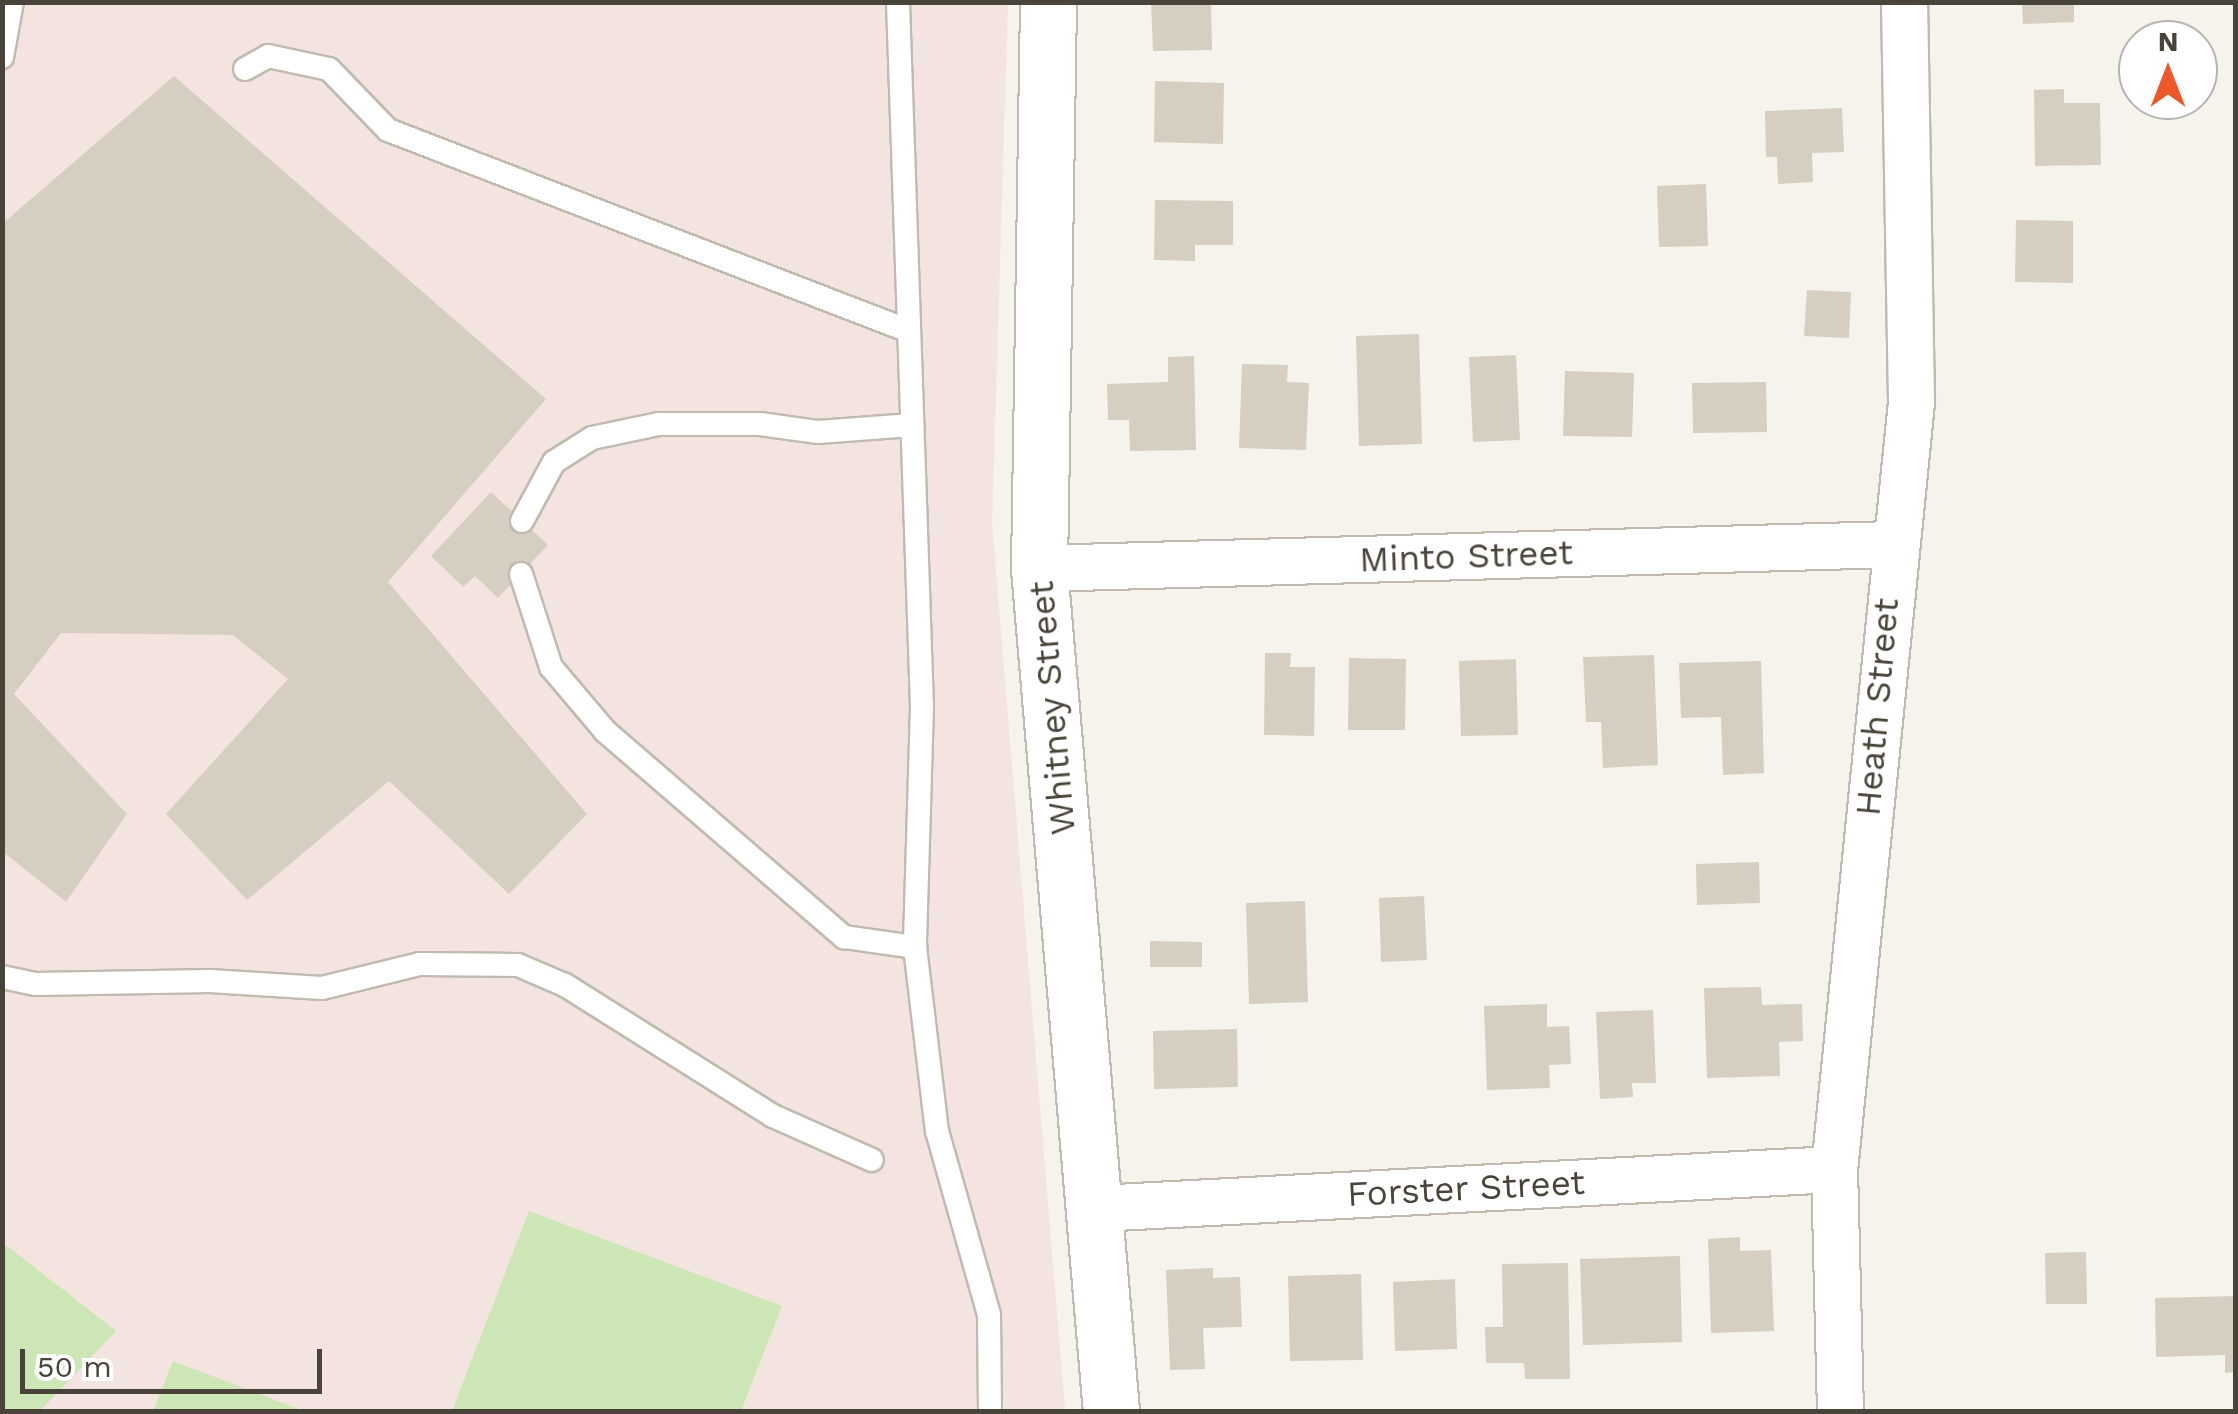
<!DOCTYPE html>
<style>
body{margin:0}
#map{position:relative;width:2238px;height:1414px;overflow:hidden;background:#f5f3eb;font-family:"Work Sans",sans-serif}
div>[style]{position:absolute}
.medical>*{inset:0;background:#f4e4df}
.green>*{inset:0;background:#cde6b6}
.building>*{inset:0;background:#d6cfc1}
.roads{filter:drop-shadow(2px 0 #c0bbae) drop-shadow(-2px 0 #c0bbae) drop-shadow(0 2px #c0bbae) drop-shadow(0 -2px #c0bbae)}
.service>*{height:22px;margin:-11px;padding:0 11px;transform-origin:11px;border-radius:11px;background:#fff}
.minor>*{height:45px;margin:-22.5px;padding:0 22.5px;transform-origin:22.5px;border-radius:22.5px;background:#fff}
.tertiary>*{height:55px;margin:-27.5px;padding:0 27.5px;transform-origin:27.5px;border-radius:27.5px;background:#fff}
span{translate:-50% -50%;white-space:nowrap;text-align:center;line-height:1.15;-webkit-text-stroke:8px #fff;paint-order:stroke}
.street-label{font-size:35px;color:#494439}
.frame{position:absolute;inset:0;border:5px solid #494439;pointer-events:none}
.north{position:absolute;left:2118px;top:20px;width:100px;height:100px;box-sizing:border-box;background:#fff;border:2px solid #b6b4b0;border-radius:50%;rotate:0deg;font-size:28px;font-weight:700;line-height:40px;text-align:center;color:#494439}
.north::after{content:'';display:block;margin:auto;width:35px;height:45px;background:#ef5628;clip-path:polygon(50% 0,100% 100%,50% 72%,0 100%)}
.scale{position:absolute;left:20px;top:1349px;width:302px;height:45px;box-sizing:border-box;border:5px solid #494439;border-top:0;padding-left:12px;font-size:30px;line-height:35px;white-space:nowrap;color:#494439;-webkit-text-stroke:8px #fff;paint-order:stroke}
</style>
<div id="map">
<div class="medical">
<i style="clip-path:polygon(3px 3px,1008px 3px,992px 523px,1065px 1411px,3px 1412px)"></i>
</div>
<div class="green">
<i style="clip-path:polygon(529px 1211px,782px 1306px,741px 1411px,452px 1411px)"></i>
<i style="clip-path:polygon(2px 1242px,116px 1331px,40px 1411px,3px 1411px)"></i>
<i style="clip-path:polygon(173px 1361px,304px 1411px,305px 1411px,153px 1411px)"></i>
</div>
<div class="building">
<i style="clip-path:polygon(1151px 2px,1211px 2px,1212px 50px,1153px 51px)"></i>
<i style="clip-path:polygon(2022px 2px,2074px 2px,2074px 22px,2023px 24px)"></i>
<i style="clip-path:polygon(174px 76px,546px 399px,388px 582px,587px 814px,509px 894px,389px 781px,247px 900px,166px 814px,288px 679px,233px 635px,61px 633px,14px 694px,127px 814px,66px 902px,2px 851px,2px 224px)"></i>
<i style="clip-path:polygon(1155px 81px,1224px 83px,1223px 144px,1154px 142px)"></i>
<i style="clip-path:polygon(2064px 89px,2064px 103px,2100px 103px,2101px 165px,2035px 166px,2034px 90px)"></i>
<i style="clip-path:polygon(1842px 108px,1844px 152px,1812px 153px,1813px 182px,1778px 184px,1777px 157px,1766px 157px,1765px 111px)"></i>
<i style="clip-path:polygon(1706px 184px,1708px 246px,1659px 247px,1657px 186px)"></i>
<i style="clip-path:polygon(1155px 200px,1233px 201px,1233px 245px,1195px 245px,1195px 261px,1154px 260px)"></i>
<i style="clip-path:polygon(2016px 220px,2073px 221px,2073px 283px,2015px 282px)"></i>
<i style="clip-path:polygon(1807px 290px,1851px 292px,1849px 338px,1804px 336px)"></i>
<i style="clip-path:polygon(1419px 334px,1422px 444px,1359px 446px,1356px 336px)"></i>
<i style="clip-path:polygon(1516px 355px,1520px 440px,1473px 442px,1469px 357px)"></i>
<i style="clip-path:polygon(1194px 356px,1196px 450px,1130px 451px,1129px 420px,1108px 420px,1107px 384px,1168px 382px,1168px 357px)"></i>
<i style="clip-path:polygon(1242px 364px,1288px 365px,1287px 382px,1309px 383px,1306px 450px,1239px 448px)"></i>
<i style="clip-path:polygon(1565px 371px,1634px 373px,1632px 437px,1563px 436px)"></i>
<i style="clip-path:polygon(1766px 382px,1767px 432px,1693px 433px,1692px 383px)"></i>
<i style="clip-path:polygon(491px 492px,548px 545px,498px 598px,475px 576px,463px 587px,431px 556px)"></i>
<i style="clip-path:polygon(1265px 653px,1291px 653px,1290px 667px,1315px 667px,1314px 736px,1264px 735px)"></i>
<i style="clip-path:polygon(1654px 655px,1658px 765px,1603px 768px,1601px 722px,1586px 722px,1583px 657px)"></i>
<i style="clip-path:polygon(1349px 658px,1406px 659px,1405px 730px,1348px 730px)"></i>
<i style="clip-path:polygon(1516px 659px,1518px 735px,1461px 736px,1459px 661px)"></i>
<i style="clip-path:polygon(1761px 661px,1764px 773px,1723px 775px,1721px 717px,1681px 718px,1679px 663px)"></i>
<i style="clip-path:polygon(1759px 862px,1760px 903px,1697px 905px,1696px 864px)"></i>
<i style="clip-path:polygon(1424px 896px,1427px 960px,1381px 962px,1379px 898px)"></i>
<i style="clip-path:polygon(1305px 901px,1308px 1002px,1249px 1004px,1246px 903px)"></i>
<i style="clip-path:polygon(1150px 941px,1202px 942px,1202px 967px,1150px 967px)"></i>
<i style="clip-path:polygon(1761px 987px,1762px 1005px,1802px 1004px,1803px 1041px,1779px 1042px,1780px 1076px,1707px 1078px,1704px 988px)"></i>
<i style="clip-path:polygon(1547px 1004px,1547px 1027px,1569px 1026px,1571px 1064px,1549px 1065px,1550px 1088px,1487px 1090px,1484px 1006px)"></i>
<i style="clip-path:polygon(1653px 1010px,1656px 1083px,1632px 1083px,1633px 1097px,1600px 1099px,1596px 1012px)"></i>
<i style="clip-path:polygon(1237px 1029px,1238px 1087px,1154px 1089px,1153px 1031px)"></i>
<i style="clip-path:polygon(1740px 1237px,1740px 1251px,1771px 1250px,1774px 1331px,1711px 1333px,1708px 1239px)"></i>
<i style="clip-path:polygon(2086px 1252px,2087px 1304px,2046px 1304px,2045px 1253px)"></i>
<i style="clip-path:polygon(1680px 1256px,1682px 1342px,1583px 1345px,1580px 1259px)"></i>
<i style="clip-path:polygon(1568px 1263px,1570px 1379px,1525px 1379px,1524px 1363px,1486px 1363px,1485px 1327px,1503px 1327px,1502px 1264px)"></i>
<i style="clip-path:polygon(1213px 1268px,1213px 1278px,1240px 1277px,1242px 1327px,1203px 1328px,1205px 1369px,1170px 1370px,1166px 1270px)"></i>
<i style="clip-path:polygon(1361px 1274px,1363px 1360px,1290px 1361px,1288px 1276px)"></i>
<i style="clip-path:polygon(1455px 1279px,1457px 1349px,1395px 1351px,1393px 1282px)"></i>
<i style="clip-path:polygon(2236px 1296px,2236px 1372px,2225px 1373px,2225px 1355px,2156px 1357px,2155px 1298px)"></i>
</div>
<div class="roads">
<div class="service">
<i style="left:898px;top:2px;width:704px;rotate:88.05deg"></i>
<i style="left:922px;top:706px;width:241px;rotate:91.7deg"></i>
<i style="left:915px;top:947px;width:185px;rotate:83.2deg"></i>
<i style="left:937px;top:1131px;width:191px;rotate:74.2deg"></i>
<i style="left:989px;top:1315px;width:97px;rotate:89.4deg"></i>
<i style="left:2px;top:57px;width:56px;rotate:-79.7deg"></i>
<i style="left:245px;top:69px;width:26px;rotate:-29deg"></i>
<i style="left:268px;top:56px;width:62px;rotate:12deg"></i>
<i style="left:329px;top:69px;width:85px;rotate:46deg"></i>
<i style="left:388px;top:130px;width:558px;rotate:21.1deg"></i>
<i style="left:522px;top:521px;width:67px;rotate:-61.5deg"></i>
<i style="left:554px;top:462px;width:45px;rotate:-32.3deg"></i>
<i style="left:592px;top:438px;width:68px;rotate:-11.8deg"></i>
<i style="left:659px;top:424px;width:101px"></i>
<i style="left:760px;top:424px;width:59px;rotate:7.9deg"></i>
<i style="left:818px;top:432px;width:94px;rotate:-4.3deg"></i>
<i style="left:521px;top:574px;width:98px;rotate:72.1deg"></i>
<i style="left:551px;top:667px;width:84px;rotate:49.8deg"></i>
<i style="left:605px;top:731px;width:316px;rotate:40.8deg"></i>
<i style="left:844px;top:937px;width:72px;rotate:8deg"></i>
<i style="left:2px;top:977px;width:34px;rotate:12deg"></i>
<i style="left:35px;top:984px;width:175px;rotate:-1deg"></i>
<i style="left:210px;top:981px;width:112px;rotate:3.6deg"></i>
<i style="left:322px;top:988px;width:101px;rotate:-13.8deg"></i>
<i style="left:420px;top:964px;width:98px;rotate:0.6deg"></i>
<i style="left:518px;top:965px;width:51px;rotate:23.1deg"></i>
<i style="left:565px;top:985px;width:246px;rotate:32.2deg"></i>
<i style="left:773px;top:1116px;width:108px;rotate:24deg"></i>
</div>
<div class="minor">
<i style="left:1039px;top:568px;width:853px;rotate:-1.61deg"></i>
<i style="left:1097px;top:1208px;width:738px;rotate:-3.03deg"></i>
<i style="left:1840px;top:1412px;width:243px;rotate:-91.4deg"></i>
<i style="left:1834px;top:1169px;width:772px;rotate:-84.27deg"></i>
<i style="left:1911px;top:401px;width:399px;rotate:-91deg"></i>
</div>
<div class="tertiary">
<i style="left:1048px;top:2px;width:566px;rotate:90.91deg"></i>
<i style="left:1039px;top:568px;width:847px;rotate:85.12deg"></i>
</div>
</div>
<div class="street-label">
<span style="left:1466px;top:556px;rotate:-2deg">Minto Street</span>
<span style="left:1877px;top:707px;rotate:-85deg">Heath Street</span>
<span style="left:1052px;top:708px;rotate:-95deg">Whitney Street</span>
<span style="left:1466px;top:1188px;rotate:-3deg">Forster Street</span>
</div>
<div class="frame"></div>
<div class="north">N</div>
<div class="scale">50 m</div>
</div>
